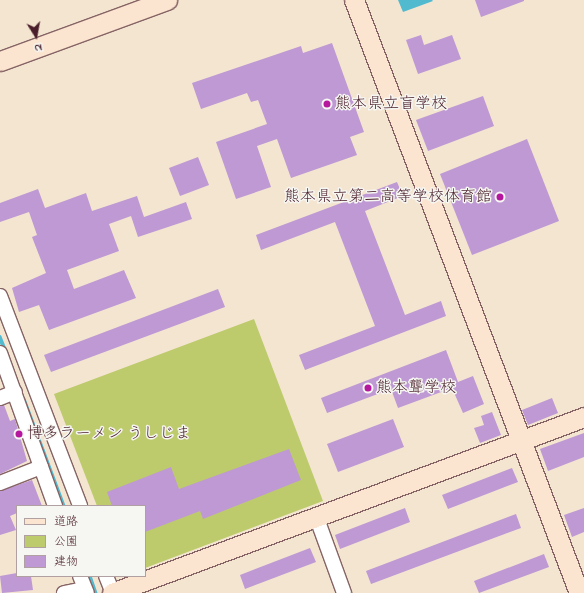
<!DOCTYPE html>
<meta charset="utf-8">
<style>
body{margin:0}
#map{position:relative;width:584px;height:593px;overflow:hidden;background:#f4e5d1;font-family:"Indie Flower","Klee One",sans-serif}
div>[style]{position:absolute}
.green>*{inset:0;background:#bdcb6d}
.water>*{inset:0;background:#52bacf}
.stream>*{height:3.5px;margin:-1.75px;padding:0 1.75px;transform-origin:1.75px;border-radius:1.75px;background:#52bacf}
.building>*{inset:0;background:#be99d4}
.roads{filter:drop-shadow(1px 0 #866465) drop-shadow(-1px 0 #866465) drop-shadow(0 1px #866465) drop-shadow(0 -1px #866465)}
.street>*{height:14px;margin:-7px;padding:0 7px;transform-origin:7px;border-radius:7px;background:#fff}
.secondary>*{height:19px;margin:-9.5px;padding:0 9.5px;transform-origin:9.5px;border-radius:9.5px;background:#fce5d0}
.dots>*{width:11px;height:11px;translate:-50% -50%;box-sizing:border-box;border:2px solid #f6f6f2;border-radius:50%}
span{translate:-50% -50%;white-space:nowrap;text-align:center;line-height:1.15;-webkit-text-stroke:3px #f6f6f2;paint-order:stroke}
.poi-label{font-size:16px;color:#4a1f2b}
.left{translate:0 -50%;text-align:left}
.right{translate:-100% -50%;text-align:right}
.legend{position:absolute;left:16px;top:505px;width:130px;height:72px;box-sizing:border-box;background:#f6f6f2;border:1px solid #b1a0a2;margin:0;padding:5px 7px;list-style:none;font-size:12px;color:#4a1f2b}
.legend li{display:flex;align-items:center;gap:8px;height:20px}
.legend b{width:20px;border:1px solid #b1a0a2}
.north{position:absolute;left:16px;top:16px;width:40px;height:40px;-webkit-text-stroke:3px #f6f6f2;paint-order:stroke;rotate:169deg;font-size:11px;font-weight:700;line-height:16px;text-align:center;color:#4a1f2b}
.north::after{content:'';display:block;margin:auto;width:14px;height:18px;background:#4a1f2b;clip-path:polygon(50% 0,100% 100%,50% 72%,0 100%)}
</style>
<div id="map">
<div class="green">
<i style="clip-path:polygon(254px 319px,323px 501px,145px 568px,145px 506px,97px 506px,54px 394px)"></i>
</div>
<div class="water">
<i style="clip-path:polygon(398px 0,432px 0,433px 1px,403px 12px)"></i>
</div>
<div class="stream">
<i style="left:0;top:337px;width:16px;rotate:68deg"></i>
<i style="left:24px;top:399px;width:114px;rotate:69.5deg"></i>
<i style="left:90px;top:576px;width:18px;rotate:71deg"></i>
</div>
<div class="building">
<i style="clip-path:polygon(475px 0,524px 0,524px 1px,481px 17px)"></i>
<i style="clip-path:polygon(421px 35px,424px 45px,452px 35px,461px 59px,418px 74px,406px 40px)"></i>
<i style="clip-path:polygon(332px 43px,364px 132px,350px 137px,357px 155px,291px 178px,277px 139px,257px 146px,271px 187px,236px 199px,216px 142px,267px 124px,258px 100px,251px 102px,247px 93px,201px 109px,192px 83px,301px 46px,303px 53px)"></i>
<i style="clip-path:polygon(483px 96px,494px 126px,428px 151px,416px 120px)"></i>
<i style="clip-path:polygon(527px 139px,559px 221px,472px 255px,440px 174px)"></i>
<i style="clip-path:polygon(198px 157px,209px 185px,180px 196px,169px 168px)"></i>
<i style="clip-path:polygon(397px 182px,403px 196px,365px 211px,405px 315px,441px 301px,446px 316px,305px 370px,299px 355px,375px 326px,335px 222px,261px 250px,256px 235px)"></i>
<i style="clip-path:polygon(38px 189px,45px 208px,86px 193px,92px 211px,137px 196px,144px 217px,186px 202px,192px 219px,138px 237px,131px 216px,109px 224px,119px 251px,67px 270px,74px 289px,124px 270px,136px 298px,49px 330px,39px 305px,19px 312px,12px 288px,46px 273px,32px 237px,37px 235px,29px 212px,0 222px,0 203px)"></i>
<i style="clip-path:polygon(218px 289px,225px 307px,51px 372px,44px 355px)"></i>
<i style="clip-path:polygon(446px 350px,458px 382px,473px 376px,484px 404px,463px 413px,452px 388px,398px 408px,391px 389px,327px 413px,321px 398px)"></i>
<i style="clip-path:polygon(552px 398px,558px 413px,528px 425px,522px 410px)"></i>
<i style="clip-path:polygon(4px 405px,10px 421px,15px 419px,27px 461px,0 474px,0 406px)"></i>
<i style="clip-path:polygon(492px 412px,501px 435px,480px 443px,474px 428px,484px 425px,481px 416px)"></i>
<i style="clip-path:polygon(393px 419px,404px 447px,338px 472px,327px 444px)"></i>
<i style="clip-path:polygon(584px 433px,584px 457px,548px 471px,540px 449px)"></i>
<i style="clip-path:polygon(289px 449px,301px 480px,203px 519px,200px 511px,145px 532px,145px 506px,112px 506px,107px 492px,171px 467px,179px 489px)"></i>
<i style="clip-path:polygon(512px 468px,518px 482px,448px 509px,442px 495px)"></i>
<i style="clip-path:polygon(32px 480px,42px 506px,17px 506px,17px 513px,10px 516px,16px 530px,0 535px,0 491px)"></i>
<i style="clip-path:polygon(405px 508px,410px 522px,340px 549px,335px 535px)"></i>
<i style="clip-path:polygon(584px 508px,584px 532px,572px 537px,564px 515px)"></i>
<i style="clip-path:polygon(516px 514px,521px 528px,371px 584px,366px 571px)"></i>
<i style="clip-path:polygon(310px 548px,316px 562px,245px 589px,240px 575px)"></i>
<i style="clip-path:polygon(544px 554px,549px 567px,479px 593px,474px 581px)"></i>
<i style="clip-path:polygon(17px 573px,17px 576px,31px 576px,33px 590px,2px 593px,0 576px)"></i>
</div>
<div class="roads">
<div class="street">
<i style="left:0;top:296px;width:225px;rotate:69.1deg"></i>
<i style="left:0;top:353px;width:163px;rotate:70.2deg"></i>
<i style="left:0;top:398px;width:16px;rotate:-22deg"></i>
<i style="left:0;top:483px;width:44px;rotate:-21.3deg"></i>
<i style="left:316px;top:516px;width:82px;rotate:70deg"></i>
<i style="left:80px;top:576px;width:18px;rotate:68deg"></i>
<i style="left:106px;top:576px;width:18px;rotate:68deg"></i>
<i style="left:64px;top:593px;width:20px;rotate:-11deg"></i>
</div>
<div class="secondary">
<i style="left:354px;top:0;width:634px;rotate:69.22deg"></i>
<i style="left:0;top:61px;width:178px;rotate:-20.1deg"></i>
<i style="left:112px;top:593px;width:504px;rotate:-20.45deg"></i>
</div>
</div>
<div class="dots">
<i style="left:327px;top:104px;background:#b5179e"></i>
<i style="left:500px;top:197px;background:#b5179e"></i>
<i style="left:368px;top:388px;background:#b5179e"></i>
<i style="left:19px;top:434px;background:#b5179e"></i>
</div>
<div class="poi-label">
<span class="left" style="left:335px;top:104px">熊本県立盲学校</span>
<span class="right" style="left:492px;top:197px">熊本県立第二高等学校体育館</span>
<span class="left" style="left:376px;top:388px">熊本聾学校</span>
<span class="left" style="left:27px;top:434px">博多ラーメン うしじま</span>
</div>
<ul class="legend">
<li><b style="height:5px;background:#fce5d0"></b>道路</li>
<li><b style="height:11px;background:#bdcb6d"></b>公園</li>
<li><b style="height:11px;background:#be99d4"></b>建物</li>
</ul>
<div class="north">N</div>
</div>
